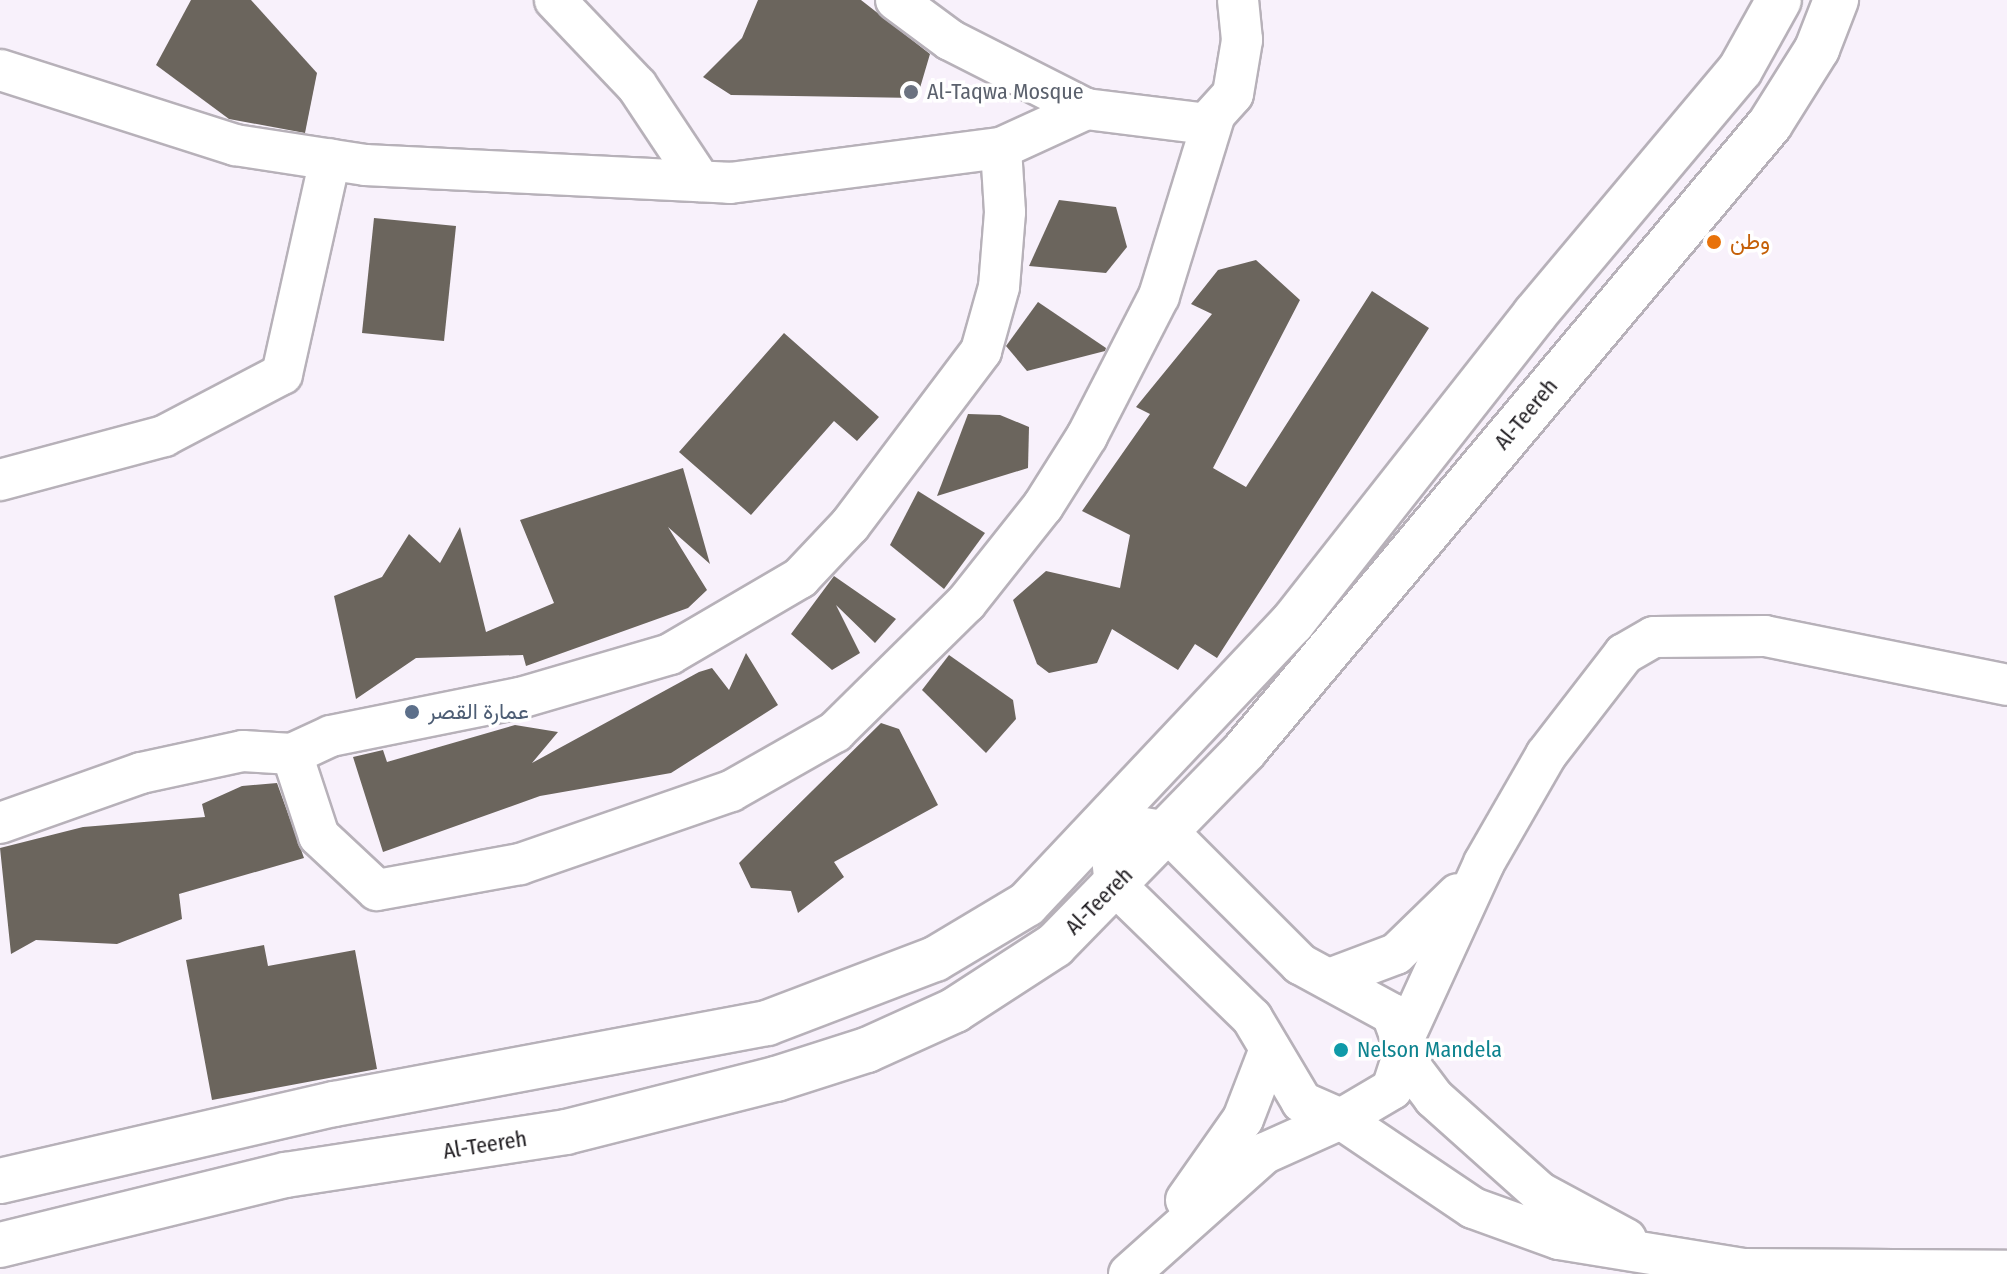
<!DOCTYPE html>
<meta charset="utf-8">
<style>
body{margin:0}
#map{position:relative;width:2007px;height:1274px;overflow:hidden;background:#f8f1fb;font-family:"Fira Sans Condensed",Vazirmatn,sans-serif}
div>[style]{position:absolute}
.building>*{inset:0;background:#6b655d}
.roads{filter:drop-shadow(2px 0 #b7b1b9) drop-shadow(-2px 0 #b7b1b9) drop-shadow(0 2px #b7b1b9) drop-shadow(0 -2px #b7b1b9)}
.street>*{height:40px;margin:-20px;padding:0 20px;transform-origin:20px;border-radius:20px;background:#fff}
.secondary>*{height:44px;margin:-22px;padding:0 22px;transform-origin:22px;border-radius:22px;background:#fff}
.dots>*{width:22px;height:22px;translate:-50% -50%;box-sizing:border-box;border:4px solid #fff;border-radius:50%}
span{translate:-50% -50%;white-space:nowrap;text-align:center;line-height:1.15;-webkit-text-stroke:7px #fff;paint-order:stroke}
.worship-label{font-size:22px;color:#5b616d}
.left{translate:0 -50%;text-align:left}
.food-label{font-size:22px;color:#c56008}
.street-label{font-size:22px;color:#1c191d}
.service-label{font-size:22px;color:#4e5e75}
.culture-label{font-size:22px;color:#0d838f}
</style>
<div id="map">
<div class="building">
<i style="clip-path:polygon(191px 0,251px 0,317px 73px,305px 133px,229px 119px,156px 65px)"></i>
<i style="clip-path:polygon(758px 0,861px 0,930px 54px,917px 98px,731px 95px,703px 77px,742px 38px)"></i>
<i style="clip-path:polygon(1059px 200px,1116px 207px,1127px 247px,1106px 273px,1029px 266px)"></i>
<i style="clip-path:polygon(374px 218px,456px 226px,444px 341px,362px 333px)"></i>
<i style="clip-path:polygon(1256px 260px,1300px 300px,1213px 468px,1246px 487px,1372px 291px,1429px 328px,1217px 658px,1195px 644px,1178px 670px,1112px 629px,1097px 663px,1049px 673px,1037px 664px,1013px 600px,1046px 571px,1120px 588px,1130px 535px,1082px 511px,1150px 414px,1136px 407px,1212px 314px,1191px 304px,1218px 270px)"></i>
<i style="clip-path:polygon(1038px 302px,1106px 348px,1105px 351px,1027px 371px,1006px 346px)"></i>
<i style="clip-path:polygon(784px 333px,879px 417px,857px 441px,834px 421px,751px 515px,679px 452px)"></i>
<i style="clip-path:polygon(968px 414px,1000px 415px,1029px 427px,1028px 468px,937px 496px)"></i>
<i style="clip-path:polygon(683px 468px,710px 564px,668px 527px,707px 590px,688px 608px,526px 666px,523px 655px,416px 658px,356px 699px,334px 596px,382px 577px,409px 534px,440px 563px,460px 527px,486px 632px,554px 603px,520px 520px)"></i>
<i style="clip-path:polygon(918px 491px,985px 533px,944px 589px,890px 545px)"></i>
<i style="clip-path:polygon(834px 576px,896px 619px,875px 643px,836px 605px,860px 653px,832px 670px,791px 634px)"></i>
<i style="clip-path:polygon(746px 653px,778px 705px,671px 773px,540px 796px,383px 852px,353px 757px,383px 750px,387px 762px,515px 725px,558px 732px,532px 763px,699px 672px,712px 668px,729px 690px)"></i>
<i style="clip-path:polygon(949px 655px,1013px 700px,1016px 719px,986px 753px,922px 690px)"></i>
<i style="clip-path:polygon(881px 723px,899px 729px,938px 805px,834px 862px,844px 877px,798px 913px,791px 891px,751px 888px,739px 863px)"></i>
<i style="clip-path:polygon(277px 783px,304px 858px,179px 894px,182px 919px,117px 944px,36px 940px,11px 954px,0 848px,83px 827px,205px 817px,202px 804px,242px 786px)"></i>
<i style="clip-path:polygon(264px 945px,268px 966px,355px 950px,377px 1069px,212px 1100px,186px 960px)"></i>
</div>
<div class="roads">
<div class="street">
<i style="left:555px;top:0;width:119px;rotate:46.4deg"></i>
<i style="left:637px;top:86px;width:114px;rotate:56.4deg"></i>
<i style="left:896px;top:0;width:67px;rotate:36.5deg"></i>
<i style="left:950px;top:40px;width:153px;rotate:26.9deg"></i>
<i style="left:0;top:70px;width:247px;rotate:17.7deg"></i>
<i style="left:235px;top:145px;width:132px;rotate:8.7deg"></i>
<i style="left:365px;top:165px;width:365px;rotate:2.8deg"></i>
<i style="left:730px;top:183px;width:273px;rotate:-7.4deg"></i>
<i style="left:1001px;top:148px;width:94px;rotate:-24.6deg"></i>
<i style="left:1086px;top:109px;width:121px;rotate:7.1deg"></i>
<i style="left:1206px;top:124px;width:40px;rotate:-48deg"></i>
<i style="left:1233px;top:94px;width:55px;rotate:-80.5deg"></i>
<i style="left:1242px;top:40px;width:40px;rotate:-95.7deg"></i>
<i style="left:0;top:480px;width:170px;rotate:-15deg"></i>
<i style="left:164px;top:436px;width:133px;rotate:-27.7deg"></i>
<i style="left:282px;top:374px;width:220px;rotate:-77.4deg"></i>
<i style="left:292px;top:754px;width:86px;rotate:71.8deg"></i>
<i style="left:319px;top:836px;width:79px;rotate:43deg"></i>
<i style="left:377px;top:890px;width:145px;rotate:-10.3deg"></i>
<i style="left:520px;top:864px;width:223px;rotate:-19.1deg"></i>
<i style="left:731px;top:791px;width:120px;rotate:-29.6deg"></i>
<i style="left:835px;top:732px;width:184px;rotate:-44.6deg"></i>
<i style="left:966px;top:603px;width:124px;rotate:-51.6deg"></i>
<i style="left:1043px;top:506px;width:83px;rotate:-57.8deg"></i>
<i style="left:1087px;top:436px;width:157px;rotate:-62.8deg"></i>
<i style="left:1159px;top:296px;width:184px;rotate:-72.9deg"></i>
<i style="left:1108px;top:822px;width:61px;rotate:9.5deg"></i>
<i style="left:1168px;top:832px;width:187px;rotate:45deg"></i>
<i style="left:1300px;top:964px;width:105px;rotate:28.5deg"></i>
<i style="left:1392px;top:1014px;width:37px;rotate:70deg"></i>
<i style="left:1405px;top:1049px;width:42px;rotate:108deg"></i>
<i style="left:1392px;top:1089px;width:59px;rotate:149.5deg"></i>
<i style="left:1341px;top:1119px;width:43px;rotate:-156.4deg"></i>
<i style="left:1302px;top:1102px;width:98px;rotate:-120.8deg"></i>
<i style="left:1252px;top:1018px;width:191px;rotate:-135.8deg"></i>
<i style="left:1115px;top:885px;width:63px;rotate:-96.3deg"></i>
<i style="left:0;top:823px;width:150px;rotate:-19.5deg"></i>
<i style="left:141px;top:773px;width:104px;rotate:-12.2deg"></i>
<i style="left:243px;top:751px;width:49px;rotate:3.5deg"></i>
<i style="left:292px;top:754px;width:43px;rotate:-24.8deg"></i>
<i style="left:331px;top:736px;width:193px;rotate:-11.4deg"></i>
<i style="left:520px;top:698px;width:156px;rotate:-16.3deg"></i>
<i style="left:670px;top:654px;width:151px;rotate:-30.3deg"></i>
<i style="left:800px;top:578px;width:73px;rotate:-46.7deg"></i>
<i style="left:850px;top:525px;width:218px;rotate:-53deg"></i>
<i style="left:981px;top:351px;width:66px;rotate:-74.3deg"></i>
<i style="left:999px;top:287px;width:75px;rotate:-85.4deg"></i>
<i style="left:1005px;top:212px;width:64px;rotate:-93.6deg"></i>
<i style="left:1332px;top:978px;width:68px;rotate:-20.6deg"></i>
<i style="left:1396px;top:954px;width:86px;rotate:-44.1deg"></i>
<i style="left:1404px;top:1038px;width:192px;rotate:-65.4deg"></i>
<i style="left:1484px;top:863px;width:125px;rotate:-60.1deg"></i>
<i style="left:1546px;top:755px;width:128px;rotate:-52.3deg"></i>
<i style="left:1624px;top:654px;width:34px;rotate:-30deg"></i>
<i style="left:1654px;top:637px;width:111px;rotate:-0.5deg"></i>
<i style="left:1765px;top:636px;width:247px;rotate:11.4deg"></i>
<i style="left:1404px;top:1058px;width:50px;rotate:53.1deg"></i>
<i style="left:1434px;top:1098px;width:141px;rotate:41.8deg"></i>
<i style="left:1539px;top:1192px;width:99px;rotate:28.4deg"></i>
<i style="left:1186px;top:1200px;width:99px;rotate:-54.9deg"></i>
<i style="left:1243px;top:1119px;width:75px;rotate:-68.9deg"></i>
<i style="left:1129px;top:1274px;width:182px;rotate:-41.7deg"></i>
<i style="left:1265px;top:1153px;width:83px;rotate:-24.1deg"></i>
<i style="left:1341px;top:1119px;width:159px;rotate:34deg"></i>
<i style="left:1473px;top:1208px;width:91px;rotate:19.8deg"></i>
<i style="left:1559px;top:1239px;width:187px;rotate:9.2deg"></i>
<i style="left:1744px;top:1269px;width:263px;rotate:0.4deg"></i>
</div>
<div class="secondary">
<i style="left:0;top:1181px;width:343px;rotate:-13deg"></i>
<i style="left:334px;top:1104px;width:441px;rotate:-10.6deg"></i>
<i style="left:767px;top:1023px;width:180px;rotate:-20.9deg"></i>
<i style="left:935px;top:959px;width:107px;rotate:-30.9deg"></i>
<i style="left:1027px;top:904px;width:386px;rotate:-46.7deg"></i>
<i style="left:1292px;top:623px;width:393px;rotate:-51.8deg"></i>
<i style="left:1535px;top:314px;width:319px;rotate:-50deg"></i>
<i style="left:1740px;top:70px;width:80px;rotate:-60.9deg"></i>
<i style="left:0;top:1245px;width:294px;rotate:-13.8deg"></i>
<i style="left:286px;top:1175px;width:283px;rotate:-8.7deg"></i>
<i style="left:566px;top:1132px;width:217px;rotate:-14.2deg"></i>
<i style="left:776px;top:1079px;width:96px;rotate:-17.7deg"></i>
<i style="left:867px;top:1050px;width:97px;rotate:-24.4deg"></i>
<i style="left:955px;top:1010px;width:119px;rotate:-33deg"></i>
<i style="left:1055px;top:945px;width:272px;rotate:-45.7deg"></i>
<i style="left:1245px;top:750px;width:817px;rotate:-50.01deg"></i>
<i style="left:1770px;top:124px;width:89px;rotate:-57.9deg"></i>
<i style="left:1817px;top:49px;width:53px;rotate:-68.8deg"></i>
</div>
</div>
<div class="dots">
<i style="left:911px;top:92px;background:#6b7280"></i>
<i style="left:1714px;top:242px;background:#e8710a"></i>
<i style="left:412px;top:712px;background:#5c6f8a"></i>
<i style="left:1341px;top:1050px;background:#0f9aa8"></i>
</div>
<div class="worship-label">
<span class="left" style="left:927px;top:92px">Al-Taqwa Mosque</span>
</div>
<div class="food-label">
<span class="left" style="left:1730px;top:242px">وطن</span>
</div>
<div class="street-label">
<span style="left:1526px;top:414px;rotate:-50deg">Al-Teereh</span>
<span style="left:1099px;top:901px;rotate:-45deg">Al-Teereh</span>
<span style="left:485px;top:1145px;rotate:-9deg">Al-Teereh</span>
</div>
<div class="service-label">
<span class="left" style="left:428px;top:712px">عمارة القصر</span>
</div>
<div class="culture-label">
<span class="left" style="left:1357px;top:1050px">Nelson Mandela</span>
</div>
</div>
